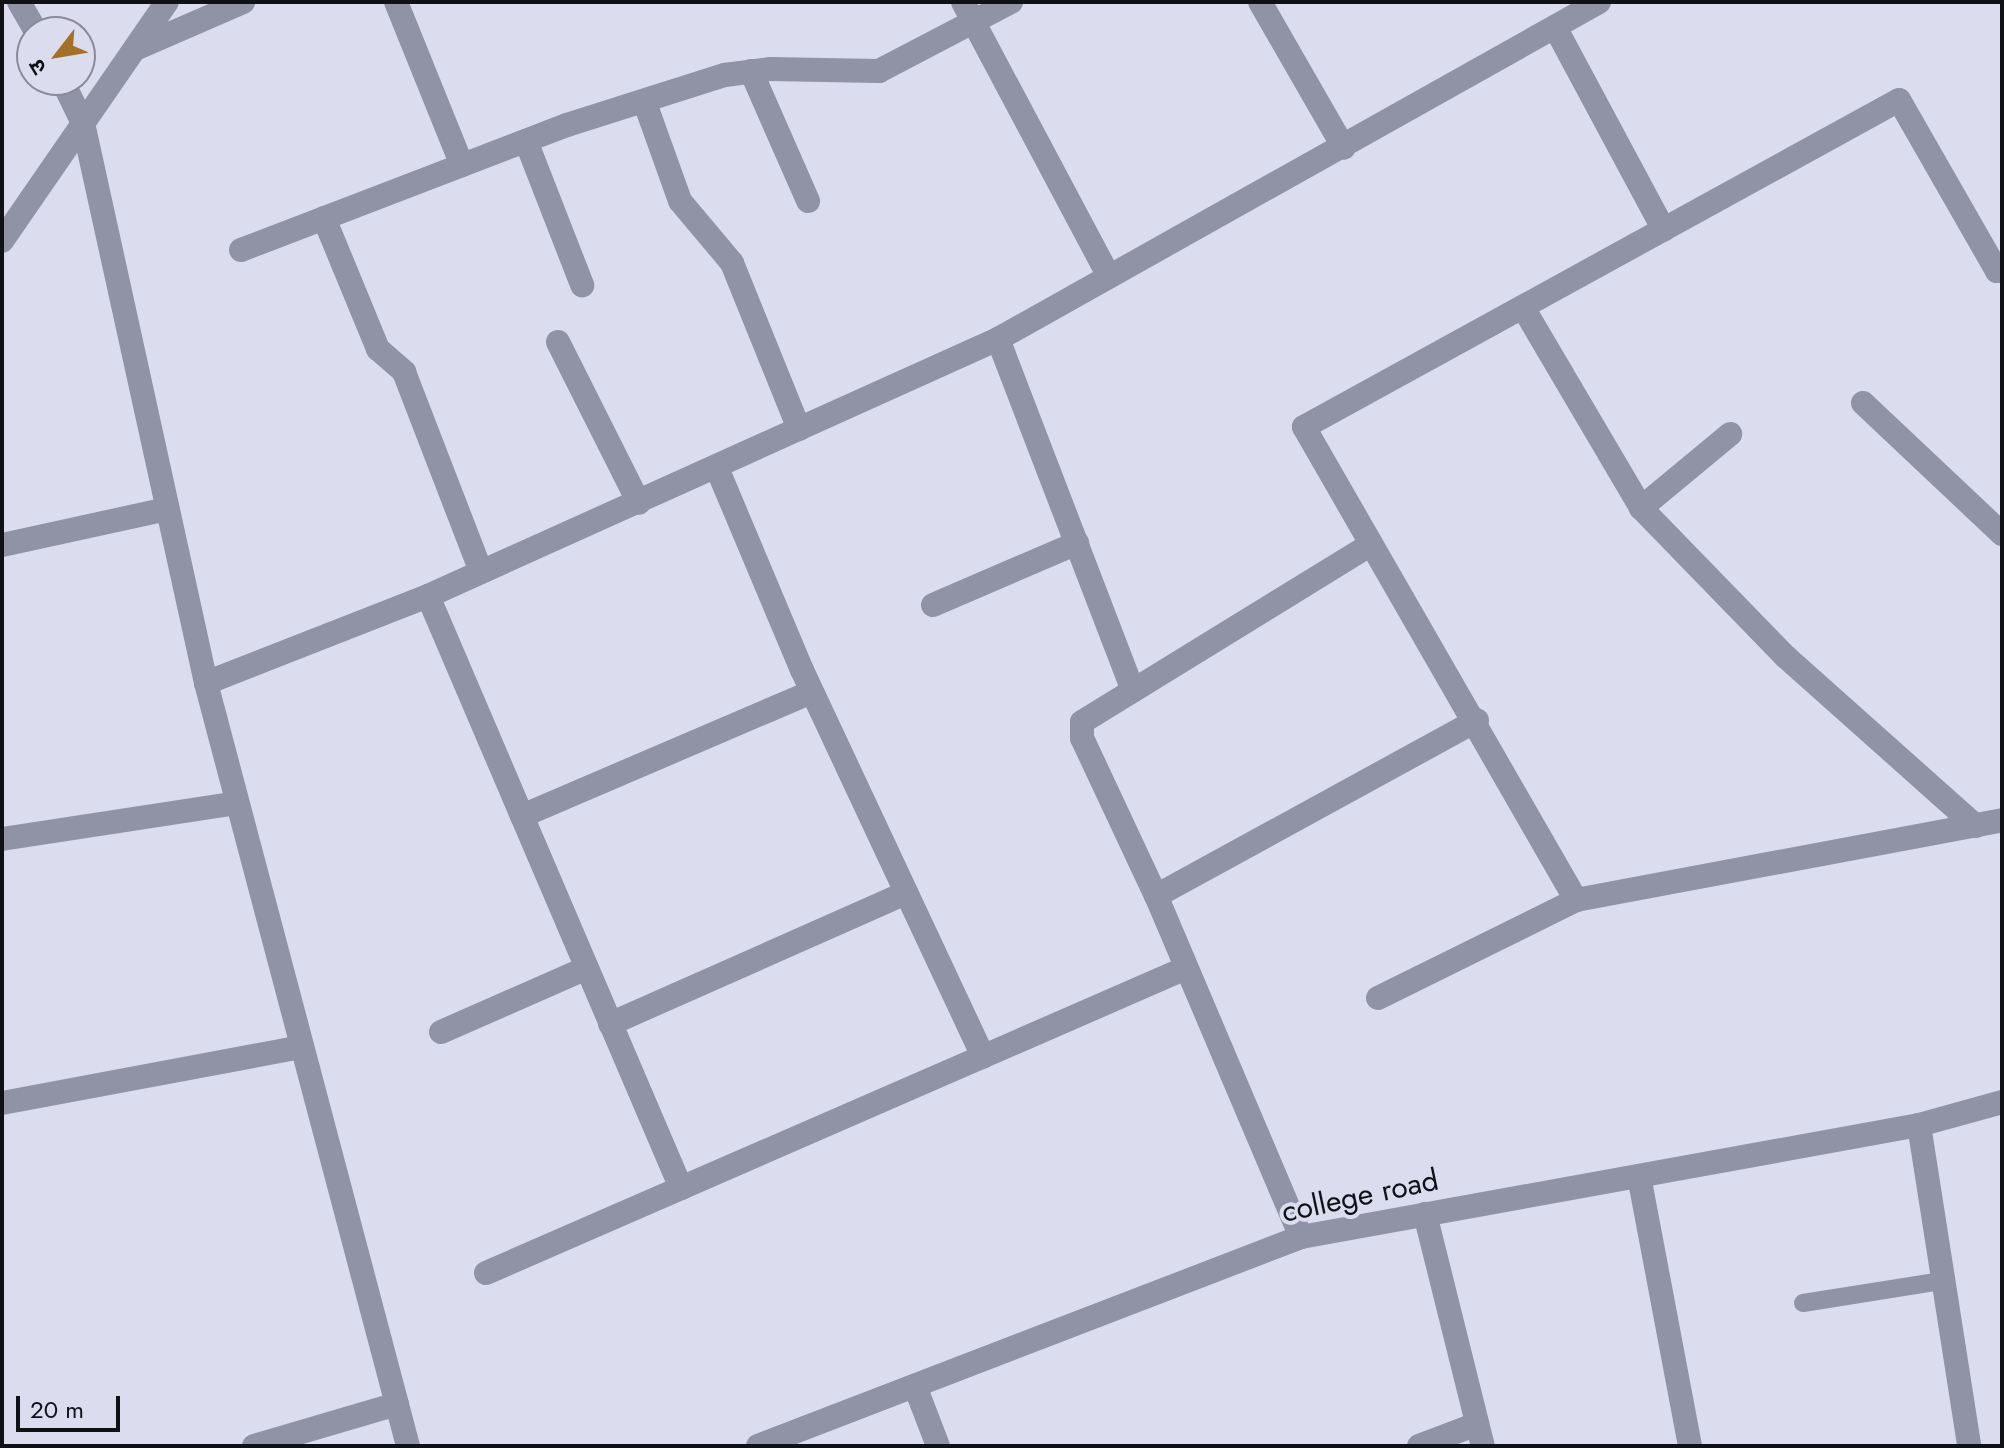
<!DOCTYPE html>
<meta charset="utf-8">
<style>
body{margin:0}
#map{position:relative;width:2004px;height:1448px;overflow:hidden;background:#dbddef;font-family:Jost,"Noto Sans Devanagari",sans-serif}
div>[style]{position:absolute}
.lane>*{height:18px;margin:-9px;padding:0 9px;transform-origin:9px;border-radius:9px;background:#9092a5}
.street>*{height:24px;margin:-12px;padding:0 12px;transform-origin:12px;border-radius:12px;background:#9092a5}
span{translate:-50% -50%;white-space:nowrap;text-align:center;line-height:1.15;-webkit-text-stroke:8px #dbddef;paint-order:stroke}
.street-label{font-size:30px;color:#101117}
.frame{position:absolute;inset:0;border:4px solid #101117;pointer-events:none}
.north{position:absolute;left:16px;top:16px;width:80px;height:80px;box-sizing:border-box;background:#dbddef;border:2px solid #8a8b99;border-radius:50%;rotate:239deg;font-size:22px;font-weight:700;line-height:32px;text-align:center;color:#101117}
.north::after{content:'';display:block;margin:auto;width:28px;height:36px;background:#a37027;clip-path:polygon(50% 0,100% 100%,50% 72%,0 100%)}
.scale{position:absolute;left:16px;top:1396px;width:104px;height:36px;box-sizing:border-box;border:4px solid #101117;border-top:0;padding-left:10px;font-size:24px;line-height:28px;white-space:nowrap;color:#101117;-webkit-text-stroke:6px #dbddef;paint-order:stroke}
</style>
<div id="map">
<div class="lane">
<i style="left:1803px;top:1303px;width:141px;rotate:-9deg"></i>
</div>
<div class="street">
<i style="left:19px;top:2px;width:34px;rotate:60deg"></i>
<i style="left:396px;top:2px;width:176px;rotate:68deg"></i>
<i style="left:963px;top:2px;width:311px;rotate:62deg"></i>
<i style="left:1260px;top:2px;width:168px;rotate:60.1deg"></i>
<i style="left:1555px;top:27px;width:230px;rotate:61.8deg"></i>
<i style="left:135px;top:49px;width:118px;rotate:-23.5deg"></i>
<i style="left:751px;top:71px;width:142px;rotate:66.3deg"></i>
<i style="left:62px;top:80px;width:48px;rotate:64deg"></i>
<i style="left:83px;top:123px;width:573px;rotate:77.61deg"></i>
<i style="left:206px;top:683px;width:789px;rotate:75.17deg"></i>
<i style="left:645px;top:103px;width:104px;rotate:70.3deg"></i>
<i style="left:680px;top:201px;width:81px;rotate:50deg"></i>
<i style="left:732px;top:263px;width:179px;rotate:68deg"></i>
<i style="left:526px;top:141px;width:155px;rotate:68.7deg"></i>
<i style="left:324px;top:218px;width:142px;rotate:67.6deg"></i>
<i style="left:378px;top:349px;width:35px;rotate:41deg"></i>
<i style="left:404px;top:372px;width:214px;rotate:68.9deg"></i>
<i style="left:2px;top:241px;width:290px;rotate:-55.4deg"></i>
<i style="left:241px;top:250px;width:349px;rotate:-21deg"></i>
<i style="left:567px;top:125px;width:166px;rotate:-17.6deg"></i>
<i style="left:725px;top:75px;width:45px;rotate:-7.6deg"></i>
<i style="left:770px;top:69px;width:109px;rotate:1.1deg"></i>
<i style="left:879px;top:71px;width:149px;rotate:-27.6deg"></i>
<i style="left:2002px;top:268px;width:6px;rotate:149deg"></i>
<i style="left:1997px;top:271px;width:197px;rotate:-119.8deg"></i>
<i style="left:1899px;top:100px;width:679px;rotate:151.21deg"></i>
<i style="left:1304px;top:427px;width:546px;rotate:60.1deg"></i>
<i style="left:1576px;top:900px;width:433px;rotate:-10.6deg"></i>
<i style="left:1524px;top:309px;width:231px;rotate:59.5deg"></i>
<i style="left:1641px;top:508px;width:208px;rotate:45.8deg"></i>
<i style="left:1786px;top:657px;width:254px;rotate:41.7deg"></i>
<i style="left:998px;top:339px;width:376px;rotate:69deg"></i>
<i style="left:558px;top:342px;width:180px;rotate:63.3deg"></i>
<i style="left:1863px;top:403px;width:191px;rotate:43.3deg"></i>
<i style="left:717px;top:468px;width:219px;rotate:67.2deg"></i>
<i style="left:802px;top:670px;width:427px;rotate:64.9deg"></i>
<i style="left:1641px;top:508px;width:116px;rotate:-39.7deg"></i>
<i style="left:2px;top:545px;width:169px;rotate:-12.3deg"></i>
<i style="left:428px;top:596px;width:644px;rotate:66.86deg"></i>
<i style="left:933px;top:605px;width:157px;rotate:-23.3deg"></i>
<i style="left:206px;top:683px;width:238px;rotate:-21.4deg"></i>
<i style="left:428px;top:596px;width:625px;rotate:-24.27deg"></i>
<i style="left:998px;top:339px;width:689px;rotate:-29.28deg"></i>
<i style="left:522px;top:816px;width:315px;rotate:-23.2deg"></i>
<i style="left:2px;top:839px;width:238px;rotate:-8.7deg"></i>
<i style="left:1156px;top:896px;width:366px;rotate:-28.7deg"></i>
<i style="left:1378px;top:998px;width:221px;rotate:-26.3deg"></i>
<i style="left:610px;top:1024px;width:324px;rotate:-23.9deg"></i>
<i style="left:441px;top:1032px;width:159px;rotate:-23.7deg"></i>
<i style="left:2px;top:1103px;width:303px;rotate:-10.6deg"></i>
<i style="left:1919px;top:1125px;width:325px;rotate:81.1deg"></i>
<i style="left:1639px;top:1176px;width:275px;rotate:79.3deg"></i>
<i style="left:1425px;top:1214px;width:239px;rotate:76deg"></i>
<i style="left:1301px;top:1237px;width:371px;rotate:-113deg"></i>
<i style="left:1156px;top:896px;width:174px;rotate:-115.1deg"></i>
<i style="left:1082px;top:738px;width:16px;rotate:-90deg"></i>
<i style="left:1082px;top:722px;width:339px;rotate:-31.6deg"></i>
<i style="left:486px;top:1273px;width:764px;rotate:-23.54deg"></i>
<i style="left:915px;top:1386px;width:64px;rotate:69deg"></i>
<i style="left:254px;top:1446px;width:149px;rotate:-16.4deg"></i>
<i style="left:758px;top:1446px;width:582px;rotate:-21.05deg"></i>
<i style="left:1301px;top:1237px;width:628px;rotate:-10.27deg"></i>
<i style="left:1919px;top:1125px;width:86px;rotate:-15.5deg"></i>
<i style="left:1419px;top:1446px;width:62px;rotate:-20.8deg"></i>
</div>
<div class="street-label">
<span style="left:1360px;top:1196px;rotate:-12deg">college road</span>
</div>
<div class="frame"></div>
<div class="north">उ</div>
<div class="scale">20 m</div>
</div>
